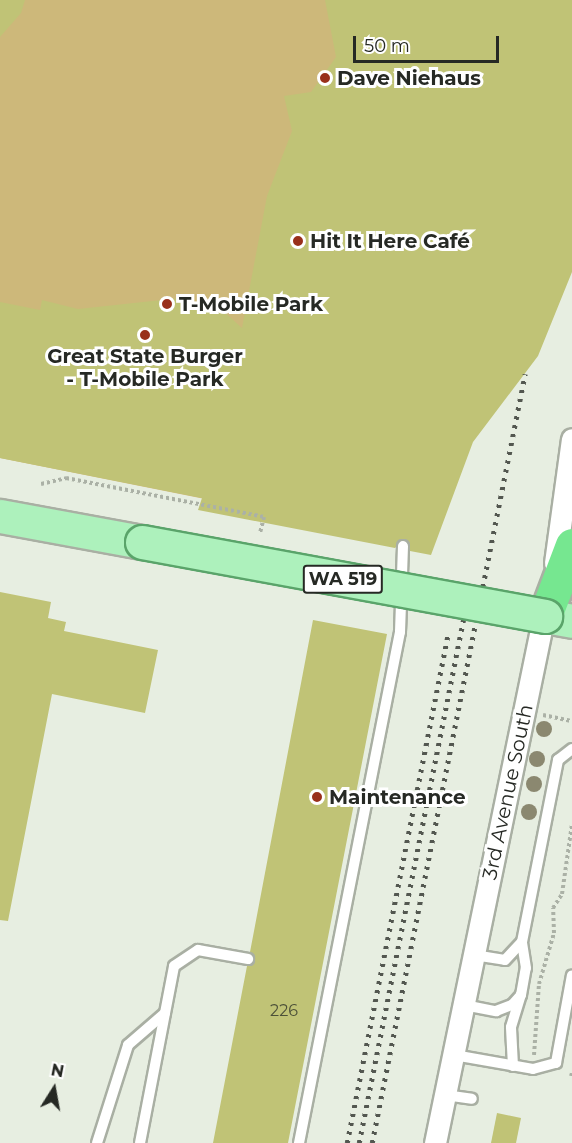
<!DOCTYPE html>
<meta charset="utf-8">
<style>
body{margin:0}
#map{position:relative;width:572px;height:1143px;overflow:hidden;background:#e7eee1;font-family:Montserrat,sans-serif}
div>[style]{position:absolute}
.green>*{inset:0;background:#cdb87a}
.building>*{inset:0;background:#c0c376}
.path>*{height:4px;margin-top:-2px;transform-origin:0;background:repeating-linear-gradient(90deg,#abb1a6 0 3px,transparent 0 6px)}
.roads{filter:drop-shadow(2px 0 #a9afa3) drop-shadow(-2px 0 #a9afa3) drop-shadow(0 2px #a9afa3) drop-shadow(0 -2px #a9afa3)}
.service>*{height:10px;margin:-5px;padding:0 5px;transform-origin:5px;border-radius:5px;background:#fff}
.minor>*{height:21px;margin:-10.5px;padding:0 10.5px;transform-origin:10.5px;border-radius:10.5px;background:#fff}
.primary>*{height:33px;margin:-16.5px;padding:0 16.5px;transform-origin:16.5px;border-radius:16.5px;background:#adf1bc}
.motorway>*{height:33px;margin:-16.5px;padding:0 16.5px;transform-origin:16.5px;border-radius:16.5px;background:#76e790}
.rail>*{height:4.5px;margin-top:-2.25px;transform-origin:0;background:repeating-linear-gradient(90deg,#535750 0 3px,transparent 0 9px)}
.bridges{filter:drop-shadow(2px 0 #5aa46a) drop-shadow(-2px 0 #5aa46a) drop-shadow(0 2px #5aa46a) drop-shadow(0 -2px #5aa46a)}
.primary-bridge>*{height:33px;margin:-16.5px;padding:0 16.5px;transform-origin:16.5px;border-radius:16.5px;background:#adf1bc}
.trees>*{width:16px;height:16px;margin:-8px;border-radius:50%;background:#8b8870}
.dots>*{width:16px;height:16px;translate:-50% -50%;box-sizing:border-box;border:3px solid #fff;border-radius:50%}
span{translate:-50% -50%;white-space:nowrap;text-align:center;line-height:1.15;-webkit-text-stroke:6px #fff;paint-order:stroke}
.number-label{font-size:16px;color:#4c5038}
.number-label span{-webkit-text-stroke-width:0}
.shield-label span{padding:2px 4px;background:#fff;border:2px solid;border-radius:4px;-webkit-text-stroke-width:0}
.shield-label{font-size:18px;color:#262924;font-weight:700}
.poi-label{font-size:20px;color:#262924;font-weight:700}
.left{translate:0 -50%;text-align:left}
.street-label{font-size:20px;color:#262924}
.north{position:absolute;left:24px;top:1059px;width:60px;height:60px;-webkit-text-stroke:4px #fff;paint-order:stroke;rotate:11deg;font-size:16px;font-weight:700;line-height:24px;text-align:center;color:#262924}
.north::after{content:'';display:block;margin:auto;width:21px;height:27px;background:#262924;clip-path:polygon(50% 0,100% 100%,50% 72%,0 100%)}
.scale{position:absolute;left:353px;top:36px;width:146px;height:27px;box-sizing:border-box;border:3px solid #262924;border-top:0;padding-left:8px;font-size:18px;line-height:21px;white-space:nowrap;color:#262924;-webkit-text-stroke:4px #fff;paint-order:stroke}
</style>
<div id="map">
<div class="green">
<i style="clip-path:polygon(0 0,458px 0,250px 508px,0 458px)"></i>
</div>
<div class="building">
<i style="clip-path:polygon(0 0,25px 0,21px 13px,0 37px)"></i>
<i style="clip-path:polygon(325px 0,572px 0,572px 272px,538px 356px,473px 442px,431px 555px,410px 551px,404px 539px,395px 548px,198px 510px,202px 498px,0 458px,0 302px,40px 310px,42px 300px,78px 309px,180px 298px,222px 310px,242px 328px,267px 196px,292px 131px,284px 96px,311px 92px,336px 57px)"></i>
<i style="clip-path:polygon(0 592px,51px 602px,48px 618px,66px 622px,64px 631px,158px 650px,145px 713px,52px 694px,8px 921px,0 920px)"></i>
<i style="clip-path:polygon(313px 620px,387px 634px,288px 1143px,213px 1143px,247px 966px,255px 961px,250px 952px)"></i>
<i style="clip-path:polygon(497px 1113px,521px 1118px,516px 1143px,491px 1143px)"></i>
</div>
<div class="path">
<i style="left:41px;top:484px;width:26px;rotate:-13deg"></i>
<i style="left:66px;top:478px;width:202px;rotate:11.1deg"></i>
<i style="left:264px;top:517px;width:16px;rotate:104deg"></i>
<i style="left:543px;top:715px;width:30px;rotate:12deg"></i>
<i style="left:534px;top:1055px;width:71px;rotate:-86deg"></i>
<i style="left:539px;top:984px;width:53px;rotate:-73.6deg"></i>
<i style="left:554px;top:933px;width:25px;rotate:-92deg"></i>
<i style="left:553px;top:908px;width:17px;rotate:-57deg"></i>
<i style="left:562px;top:894px;width:71px;rotate:-81.9deg"></i>
<i style="left:571px;top:1076px;width:3px;rotate:-72deg"></i>
</div>
<div class="roads">
<div class="service">
<i style="left:474px;top:955px;width:31px;rotate:9deg"></i>
<i style="left:505px;top:960px;width:25px;rotate:-47deg"></i>
<i style="left:522px;top:942px;width:186px;rotate:-78.8deg"></i>
<i style="left:558px;top:760px;width:18px;rotate:-38deg"></i>
<i style="left:464px;top:1005px;width:33px;rotate:11deg"></i>
<i style="left:496px;top:1011px;width:17px;rotate:-21deg"></i>
<i style="left:512px;top:1005px;width:13px;rotate:-48deg"></i>
<i style="left:521px;top:995px;width:27px;rotate:-80deg"></i>
<i style="left:526px;top:968px;width:26px;rotate:-99deg"></i>
<i style="left:454px;top:1055px;width:80px;rotate:10deg"></i>
<i style="left:533px;top:1069px;width:24px;rotate:-15deg"></i>
<i style="left:556px;top:1063px;width:89px;rotate:-79.7deg"></i>
<i style="left:513px;top:1066px;width:39px;rotate:-93deg"></i>
<i style="left:511px;top:1027px;width:34px;rotate:-73deg"></i>
<i style="left:445px;top:1095px;width:27px;rotate:8deg"></i>
<i style="left:97px;top:1143px;width:103px;rotate:-72.4deg"></i>
<i style="left:128px;top:1045px;width:49px;rotate:-40.9deg"></i>
<i style="left:140px;top:1143px;width:180px;rotate:-79.1deg"></i>
<i style="left:174px;top:966px;width:29px;rotate:-34deg"></i>
<i style="left:198px;top:950px;width:51px;rotate:10.2deg"></i>
<i style="left:299px;top:1143px;width:521px;rotate:-78.82deg"></i>
<i style="left:400px;top:632px;width:86px;rotate:-88deg"></i>
</div>
<div class="minor">
<i style="left:555px;top:563px;width:125px;rotate:-82.2deg"></i>
<i style="left:435px;top:1143px;width:549px;rotate:-78.34deg"></i>
</div>
<div class="primary">
<i style="left:0;top:516px;width:144px;rotate:10.4deg"></i>
<i style="left:545px;top:616px;width:27px;rotate:10deg"></i>
</div>
<div class="motorway">
<i style="left:545px;top:616px;width:76px;rotate:-69.2deg"></i>
</div>
</div>
<div class="rail">
<i style="left:347px;top:1143px;width:519px;rotate:-78.78deg"></i>
<i style="left:359px;top:1143px;width:542px;rotate:-78.73deg"></i>
<i style="left:372px;top:1143px;width:784px;rotate:-78.75deg"></i>
</div>
<div class="bridges">
<div class="primary-bridge">
<i style="left:142px;top:542px;width:410px;rotate:10.4deg"></i>
</div>
</div>
<div class="trees">
<i style="left:544px;top:729px"></i>
<i style="left:537px;top:759px"></i>
<i style="left:534px;top:784px"></i>
<i style="left:529px;top:812px"></i>
</div>
<div class="dots">
<i style="left:325px;top:78px;background:#99301b"></i>
<i style="left:298px;top:241px;background:#99301b"></i>
<i style="left:167px;top:304px;background:#99301b"></i>
<i style="left:145px;top:335px;background:#99301b"></i>
<i style="left:317px;top:797px;background:#99301b"></i>
</div>
<div class="number-label">
<span style="left:284px;top:1011px">226</span>
</div>
<div class="shield-label">
<span style="left:343px;top:579px">WA 519</span>
</div>
<div class="poi-label">
<span class="left" style="left:337px;top:78px">Dave Niehaus</span>
<span class="left" style="left:310px;top:241px">Hit It Here Café</span>
<span class="left" style="left:179px;top:304px">T-Mobile Park</span>
<span style="left:145px;top:368px">Great State Burger<br>- T-Mobile Park</span>
<span class="left" style="left:329px;top:797px">Maintenance</span>
</div>
<div class="street-label">
<span style="left:508px;top:792px;rotate:-78deg">3rd Avenue South</span>
</div>
<div class="north">N</div>
<div class="scale">50 m</div>
</div>
